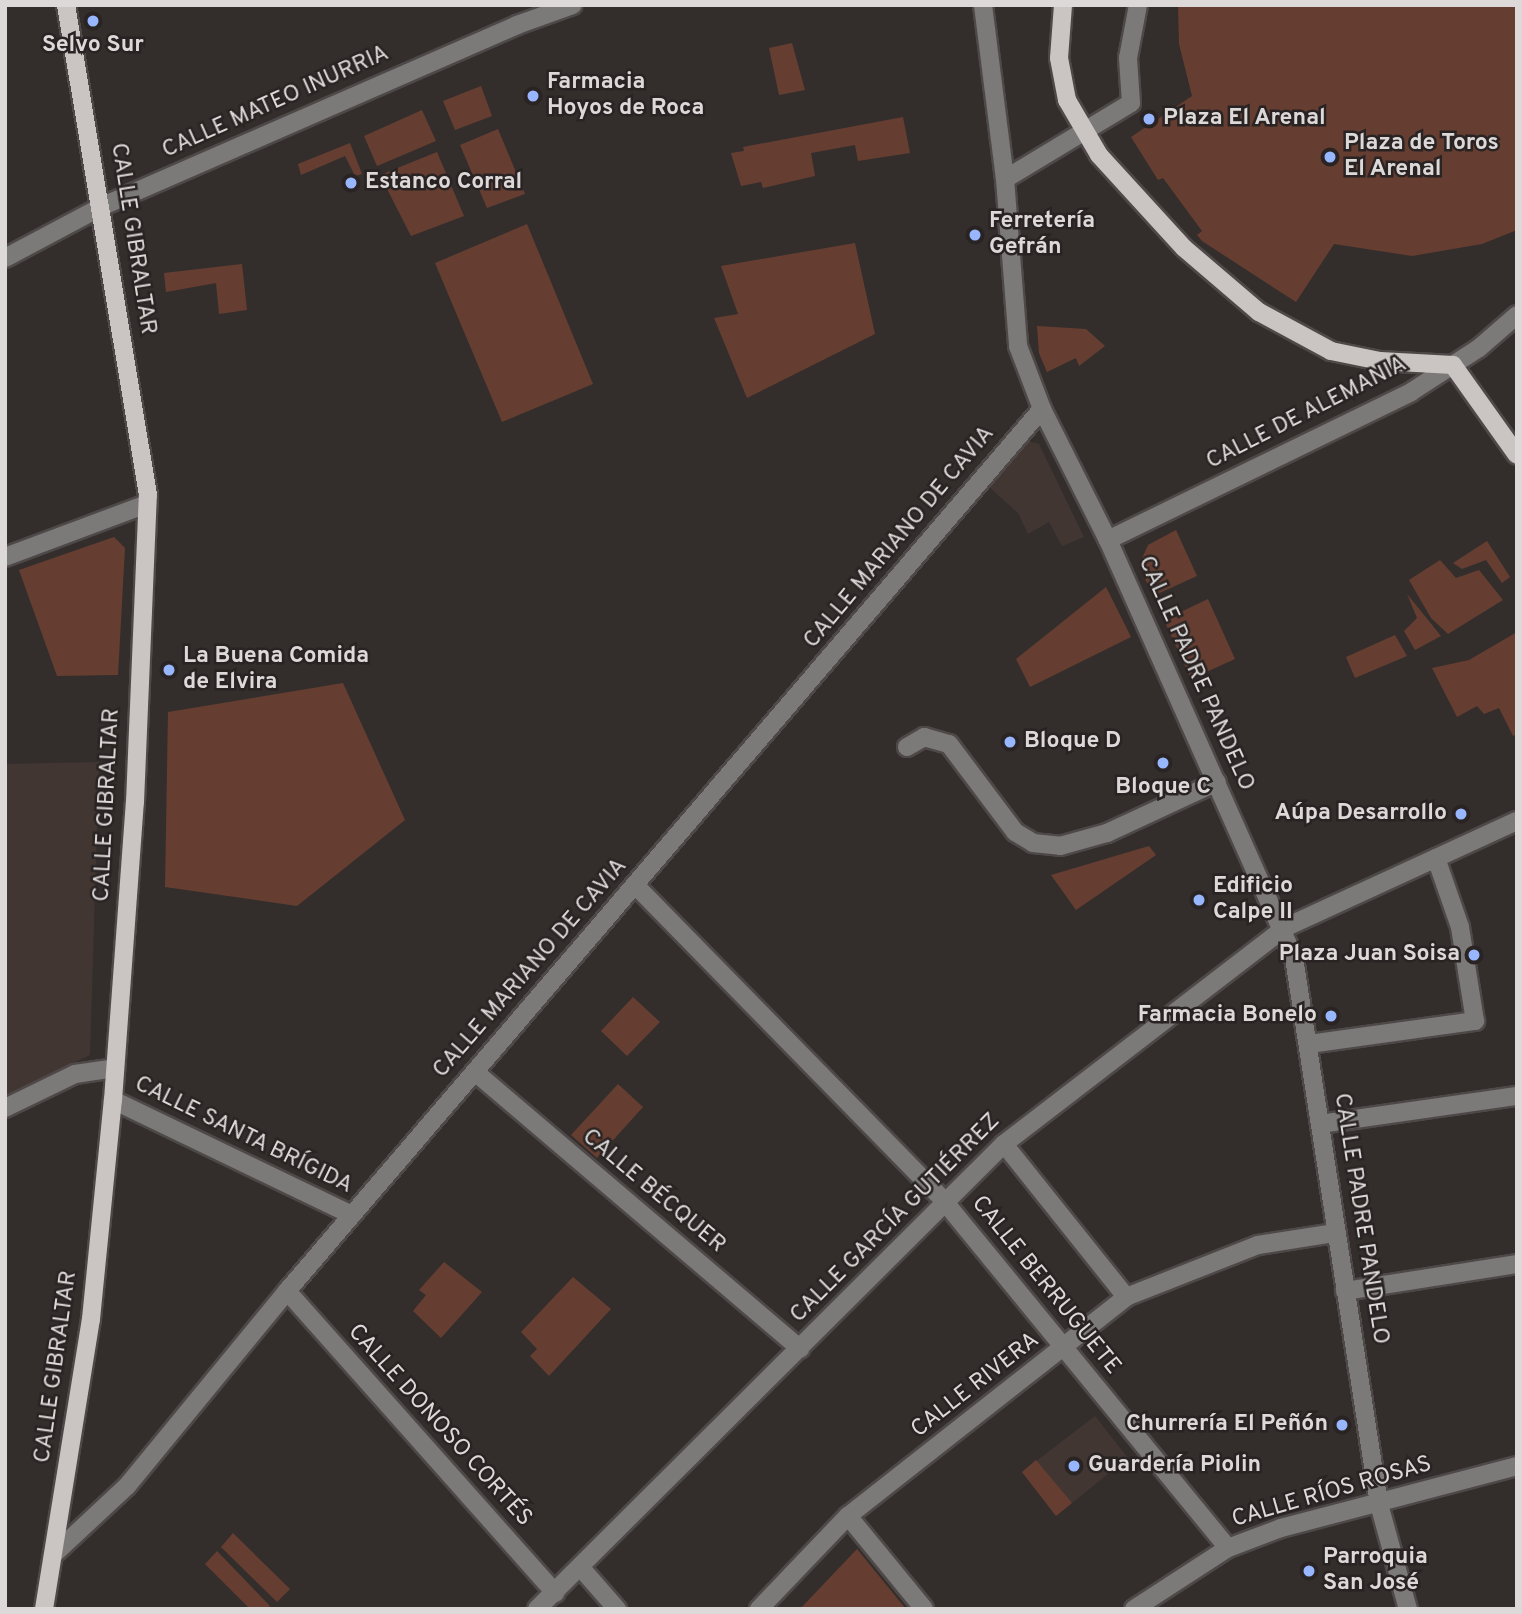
<!DOCTYPE html>
<meta charset="utf-8">
<style>
body{margin:0}
#map{position:relative;width:1522px;height:1614px;overflow:hidden;background:#332e2c;font-family:Overpass,sans-serif}
div>[style]{position:absolute}
.built>*{inset:0;background:#413632}
.green>*{inset:0;background:#663e31}
.roads{filter:drop-shadow(2px 0 #4e4948) drop-shadow(-2px 0 #4e4948) drop-shadow(0 2px #4e4948) drop-shadow(0 -2px #4e4948)}
.minor>*{height:18px;margin:-9px;padding:0 9px;transform-origin:9px;border-radius:9px;background:#7c7a79}
.major>*{height:18px;margin:-9px;padding:0 9px;transform-origin:9px;border-radius:9px;background:#cac4c2}
.dots>*{width:19px;height:19px;translate:-50% -50%;box-sizing:border-box;border:4px solid #292423;border-radius:50%}
span{translate:-50% -50%;white-space:nowrap;text-align:center;line-height:1.15;-webkit-text-stroke:5px #292423;paint-order:stroke}
.poi-label{font-size:23px;color:#dcd9d8;font-weight:700}
.left{translate:0 -50%;text-align:left}
.right{translate:-100% -50%;text-align:right}
.street-label{font-size:23px;color:#dcd9d8}
.frame{position:absolute;inset:0;border:7px solid #dcd9d8;pointer-events:none}
</style>
<div id="map">
<div class="built">
<i style="clip-path:polygon(1027px 441px,1039px 444px,1084px 537px,1062px 546px,1049px 522px,1028px 534px,1018px 513px,988px 486px)"></i>
<i style="clip-path:polygon(99px 762px,90px 1055px,5px 1097px,5px 764px)"></i>
<i style="clip-path:polygon(1095px 1416px,1128px 1458px,1056px 1516px,1022px 1472px)"></i>
</div>
<div class="green">
<i style="clip-path:polygon(1178px 5px,1517px 5px,1517px 230px,1482px 244px,1412px 256px,1334px 244px,1296px 302px,1202px 241px,1197px 235px,1202px 231px,1163px 178px,1158px 180px,1131px 137px,1192px 96px,1179px 44px)"></i>
<i style="clip-path:polygon(792px 43px,805px 90px,779px 95px,769px 48px)"></i>
<i style="clip-path:polygon(481px 86px,492px 116px,455px 130px,443px 101px)"></i>
<i style="clip-path:polygon(422px 110px,436px 141px,377px 166px,364px 136px)"></i>
<i style="clip-path:polygon(903px 117px,910px 153px,858px 161px,855px 145px,811px 153px,815px 176px,763px 188px,761px 182px,741px 186px,731px 153px,744px 151px,743px 147px)"></i>
<i style="clip-path:polygon(498px 129px,525px 194px,487px 208px,460px 145px)"></i>
<i style="clip-path:polygon(350px 143px,362px 174px,355px 176px,345px 156px,301px 175px,298px 164px)"></i>
<i style="clip-path:polygon(437px 152px,464px 216px,411px 236px,380px 175px)"></i>
<i style="clip-path:polygon(527px 224px,593px 384px,502px 422px,435px 263px)"></i>
<i style="clip-path:polygon(855px 243px,875px 334px,747px 398px,714px 318px,738px 314px,721px 266px)"></i>
<i style="clip-path:polygon(242px 264px,247px 310px,219px 314px,216px 283px,166px 292px,164px 273px)"></i>
<i style="clip-path:polygon(1037px 326px,1086px 329px,1105px 346px,1079px 366px,1076px 358px,1047px 372px,1039px 353px)"></i>
<i style="clip-path:polygon(1176px 530px,1197px 576px,1153px 596px,1139px 565px,1148px 545px)"></i>
<i style="clip-path:polygon(114px 537px,125px 548px,118px 675px,57px 676px,19px 570px)"></i>
<i style="clip-path:polygon(1487px 541px,1510px 577px,1502px 583px,1486px 560px,1462px 569px,1453px 563px)"></i>
<i style="clip-path:polygon(1440px 560px,1456px 578px,1479px 570px,1503px 600px,1448px 634px,1431px 618px,1409px 580px)"></i>
<i style="clip-path:polygon(1106px 587px,1131px 637px,1030px 687px,1016px 659px)"></i>
<i style="clip-path:polygon(1407px 594px,1441px 636px,1415px 650px,1404px 631px,1417px 618px)"></i>
<i style="clip-path:polygon(1208px 599px,1235px 659px,1191px 679px,1164px 620px)"></i>
<i style="clip-path:polygon(1517px 632px,1517px 734px,1513px 736px,1499px 708px,1484px 714px,1477px 706px,1457px 717px,1432px 668px,1469px 660px)"></i>
<i style="clip-path:polygon(1395px 635px,1407px 656px,1355px 678px,1346px 657px)"></i>
<i style="clip-path:polygon(343px 683px,405px 820px,297px 906px,165px 887px,168px 712px)"></i>
<i style="clip-path:polygon(1149px 846px,1156px 855px,1076px 910px,1051px 875px)"></i>
<i style="clip-path:polygon(633px 997px,660px 1022px,627px 1056px,601px 1031px)"></i>
<i style="clip-path:polygon(618px 1084px,643px 1107px,597px 1158px,571px 1135px)"></i>
<i style="clip-path:polygon(444px 1262px,482px 1292px,441px 1338px,413px 1311px,426px 1295px,419px 1290px)"></i>
<i style="clip-path:polygon(573px 1277px,611px 1309px,549px 1376px,530px 1356px,537px 1349px,521px 1332px)"></i>
<i style="clip-path:polygon(1036px 1460px,1072px 1503px,1056px 1516px,1022px 1472px)"></i>
<i style="clip-path:polygon(233px 1533px,290px 1589px,277px 1602px,221px 1547px)"></i>
<i style="clip-path:polygon(857px 1549px,906px 1609px,800px 1609px)"></i>
<i style="clip-path:polygon(217px 1551px,270px 1606px,267px 1609px,250px 1609px,205px 1564px)"></i>
</div>
<div class="roads">
<div class="minor">
<i style="left:983px;top:5px;width:175px;rotate:82.8deg"></i>
<i style="left:1138px;top:5px;width:54px;rotate:100.7deg"></i>
<i style="left:1128px;top:58px;width:45px;rotate:86.2deg"></i>
<i style="left:1131px;top:103px;width:147px;rotate:148.9deg"></i>
<i style="left:1005px;top:179px;width:168px;rotate:85.5deg"></i>
<i style="left:1018px;top:346px;width:67px;rotate:69.1deg"></i>
<i style="left:1042px;top:409px;width:147px;rotate:63.3deg"></i>
<i style="left:1108px;top:540px;width:458px;rotate:66deg"></i>
<i style="left:1294px;top:958px;width:553px;rotate:81.15deg"></i>
<i style="left:1379px;top:1504px;width:109px;rotate:74.6deg"></i>
<i style="left:5px;top:258px;width:111px;rotate:-28deg"></i>
<i style="left:103px;top:206px;width:452px;rotate:-23.6deg"></i>
<i style="left:517px;top:25px;width:59px;rotate:-19.7deg"></i>
<i style="left:1108px;top:540px;width:337px;rotate:-26deg"></i>
<i style="left:1411px;top:392px;width:81px;rotate:-32.9deg"></i>
<i style="left:1479px;top:348px;width:50px;rotate:-41deg"></i>
<i style="left:5px;top:557px;width:152px;rotate:-20.5deg"></i>
<i style="left:907px;top:747px;width:20px;rotate:-30deg"></i>
<i style="left:924px;top:737px;width:26px;rotate:16deg"></i>
<i style="left:949px;top:744px;width:110px;rotate:53.1deg"></i>
<i style="left:1015px;top:832px;width:21px;rotate:31deg"></i>
<i style="left:1033px;top:843px;width:27px;rotate:6deg"></i>
<i style="left:1060px;top:846px;width:49px;rotate:-15.5deg"></i>
<i style="left:1107px;top:833px;width:121px;rotate:-24.9deg"></i>
<i style="left:636px;top:886px;width:441px;rotate:45.6deg"></i>
<i style="left:944px;top:1201px;width:448px;rotate:50.7deg"></i>
<i style="left:1309px;top:1044px;width:168px;rotate:-7.9deg"></i>
<i style="left:1475px;top:1021px;width:95px;rotate:-99.1deg"></i>
<i style="left:1460px;top:927px;width:73px;rotate:-109.2deg"></i>
<i style="left:475px;top:1072px;width:427px;rotate:40.4deg"></i>
<i style="left:113px;top:1100px;width:265px;rotate:25.7deg"></i>
<i style="left:5px;top:1108px;width:78px;rotate:-25.9deg"></i>
<i style="left:75px;top:1074px;width:40px;rotate:-8.5deg"></i>
<i style="left:1320px;top:1124px;width:199px;rotate:-8.1deg"></i>
<i style="left:1004px;top:1144px;width:196px;rotate:51.4deg"></i>
<i style="left:287px;top:1291px;width:404px;rotate:48.4deg"></i>
<i style="left:1345px;top:1291px;width:174px;rotate:-8.9deg"></i>
<i style="left:848px;top:1516px;width:120px;rotate:50.7deg"></i>
<i style="left:53px;top:1555px;width:101px;rotate:-43deg"></i>
<i style="left:127px;top:1486px;width:252px;rotate:-50.6deg"></i>
<i style="left:287px;top:1291px;width:1161px;rotate:-49.44deg"></i>
<i style="left:581px;top:1568px;width:55px;rotate:48.7deg"></i>
<i style="left:537px;top:1609px;width:659px;rotate:-44.88deg"></i>
<i style="left:1004px;top:1144px;width:354px;rotate:-37.6deg"></i>
<i style="left:1284px;top:928px;width:256px;rotate:-24.7deg"></i>
<i style="left:759px;top:1609px;width:129px;rotate:-46.3deg"></i>
<i style="left:848px;top:1516px;width:354px;rotate:-38.2deg"></i>
<i style="left:1126px;top:1297px;width:142px;rotate:-21.5deg"></i>
<i style="left:1258px;top:1245px;width:78px;rotate:-8.9deg"></i>
<i style="left:1134px;top:1609px;width:112px;rotate:-33deg"></i>
<i style="left:1228px;top:1548px;width:57px;rotate:-20.7deg"></i>
<i style="left:1281px;top:1528px;width:244px;rotate:-14.7deg"></i>
</div>
<div class="major">
<i style="left:1063px;top:5px;width:53px;rotate:94.3deg"></i>
<i style="left:1059px;top:58px;width:43px;rotate:79.2deg"></i>
<i style="left:1067px;top:100px;width:64px;rotate:59.8deg"></i>
<i style="left:1099px;top:155px;width:126px;rotate:47.6deg"></i>
<i style="left:1184px;top:248px;width:99px;rotate:40.5deg"></i>
<i style="left:1259px;top:312px;width:82px;rotate:28.4deg"></i>
<i style="left:1331px;top:351px;width:50px;rotate:11.5deg"></i>
<i style="left:1380px;top:361px;width:73px;rotate:3.1deg"></i>
<i style="left:1453px;top:365px;width:110px;rotate:54.6deg"></i>
<i style="left:44px;top:1609px;width:294px;rotate:-80.8deg"></i>
<i style="left:91px;top:1319px;width:220px;rotate:-84.3deg"></i>
<i style="left:113px;top:1100px;width:299px;rotate:-85.8deg"></i>
<i style="left:135px;top:802px;width:307px;rotate:-87.6deg"></i>
<i style="left:148px;top:495px;width:497px;rotate:-99.5deg"></i>
</div>
</div>
<div class="dots">
<i style="left:93px;top:21px;background:#97b6fd"></i>
<i style="left:533px;top:96px;background:#97b6fd"></i>
<i style="left:1149px;top:119px;background:#97b6fd"></i>
<i style="left:1330px;top:157px;background:#97b6fd"></i>
<i style="left:351px;top:183px;background:#97b6fd"></i>
<i style="left:975px;top:235px;background:#97b6fd"></i>
<i style="left:169px;top:670px;background:#97b6fd"></i>
<i style="left:1010px;top:742px;background:#97b6fd"></i>
<i style="left:1163px;top:763px;background:#97b6fd"></i>
<i style="left:1461px;top:814px;background:#97b6fd"></i>
<i style="left:1199px;top:900px;background:#97b6fd"></i>
<i style="left:1474px;top:955px;background:#97b6fd"></i>
<i style="left:1331px;top:1016px;background:#97b6fd"></i>
<i style="left:1342px;top:1425px;background:#97b6fd"></i>
<i style="left:1074px;top:1466px;background:#97b6fd"></i>
<i style="left:1309px;top:1571px;background:#97b6fd"></i>
</div>
<div class="poi-label">
<span style="left:93px;top:46px">Selvo Sur</span>
<span class="left" style="left:547px;top:96px">Farmacia<br>Hoyos de Roca</span>
<span class="left" style="left:1163px;top:119px">Plaza El Arenal</span>
<span class="left" style="left:1344px;top:157px">Plaza de Toros<br>El Arenal</span>
<span class="left" style="left:365px;top:183px">Estanco Corral</span>
<span class="left" style="left:989px;top:235px">Ferretería<br>Gefrán</span>
<span class="left" style="left:183px;top:670px">La Buena Comida<br>de Elvira</span>
<span class="left" style="left:1024px;top:742px">Bloque D</span>
<span style="left:1163px;top:788px">Bloque C</span>
<span class="right" style="left:1447px;top:814px">Aúpa Desarrollo</span>
<span class="left" style="left:1213px;top:900px">Edificio<br>Calpe II</span>
<span class="right" style="left:1460px;top:955px">Plaza Juan Soisa</span>
<span class="right" style="left:1317px;top:1016px">Farmacia Bonelo</span>
<span class="right" style="left:1328px;top:1425px">Churrería El Peñón</span>
<span class="left" style="left:1088px;top:1466px">Guardería Piolin</span>
<span class="left" style="left:1323px;top:1571px">Parroquia<br>San José</span>
</div>
<div class="street-label">
<span style="left:276px;top:103px;rotate:-24deg">CALLE MATEO INURRIA</span>
<span style="left:132px;top:239px;rotate:81deg">CALLE GIBRALTAR</span>
<span style="left:1307px;top:414px;rotate:-27deg">CALLE DE ALEMANIA</span>
<span style="left:900px;top:538px;rotate:-50deg">CALLE MARIANO DE CAVIA</span>
<span style="left:1195px;top:674px;rotate:66deg">CALLE PADRE PANDELO</span>
<span style="left:108px;top:805px;rotate:-87deg">CALLE GIBRALTAR</span>
<span style="left:531px;top:969px;rotate:-49deg">CALLE MARIANO DE CAVIA</span>
<span style="left:243px;top:1136px;rotate:26deg">CALLE SANTA BRÍGIDA</span>
<span style="left:653px;top:1192px;rotate:40deg">CALLE BÉCQUER</span>
<span style="left:896px;top:1219px;rotate:-45deg">CALLE GARCÍA GUTIÉRREZ</span>
<span style="left:1360px;top:1219px;rotate:81deg">CALLE PADRE PANDELO</span>
<span style="left:1045px;top:1286px;rotate:51deg">CALLE BERRUGUETE</span>
<span style="left:57px;top:1367px;rotate:-82deg">CALLE GIBRALTAR</span>
<span style="left:976px;top:1386px;rotate:-38deg">CALLE RIVERA</span>
<span style="left:439px;top:1426px;rotate:48deg">CALLE DONOSO CORTÉS</span>
<span style="left:1332px;top:1493px;rotate:-16deg">CALLE RÍOS ROSAS</span>
</div>
<div class="frame"></div>
</div>
